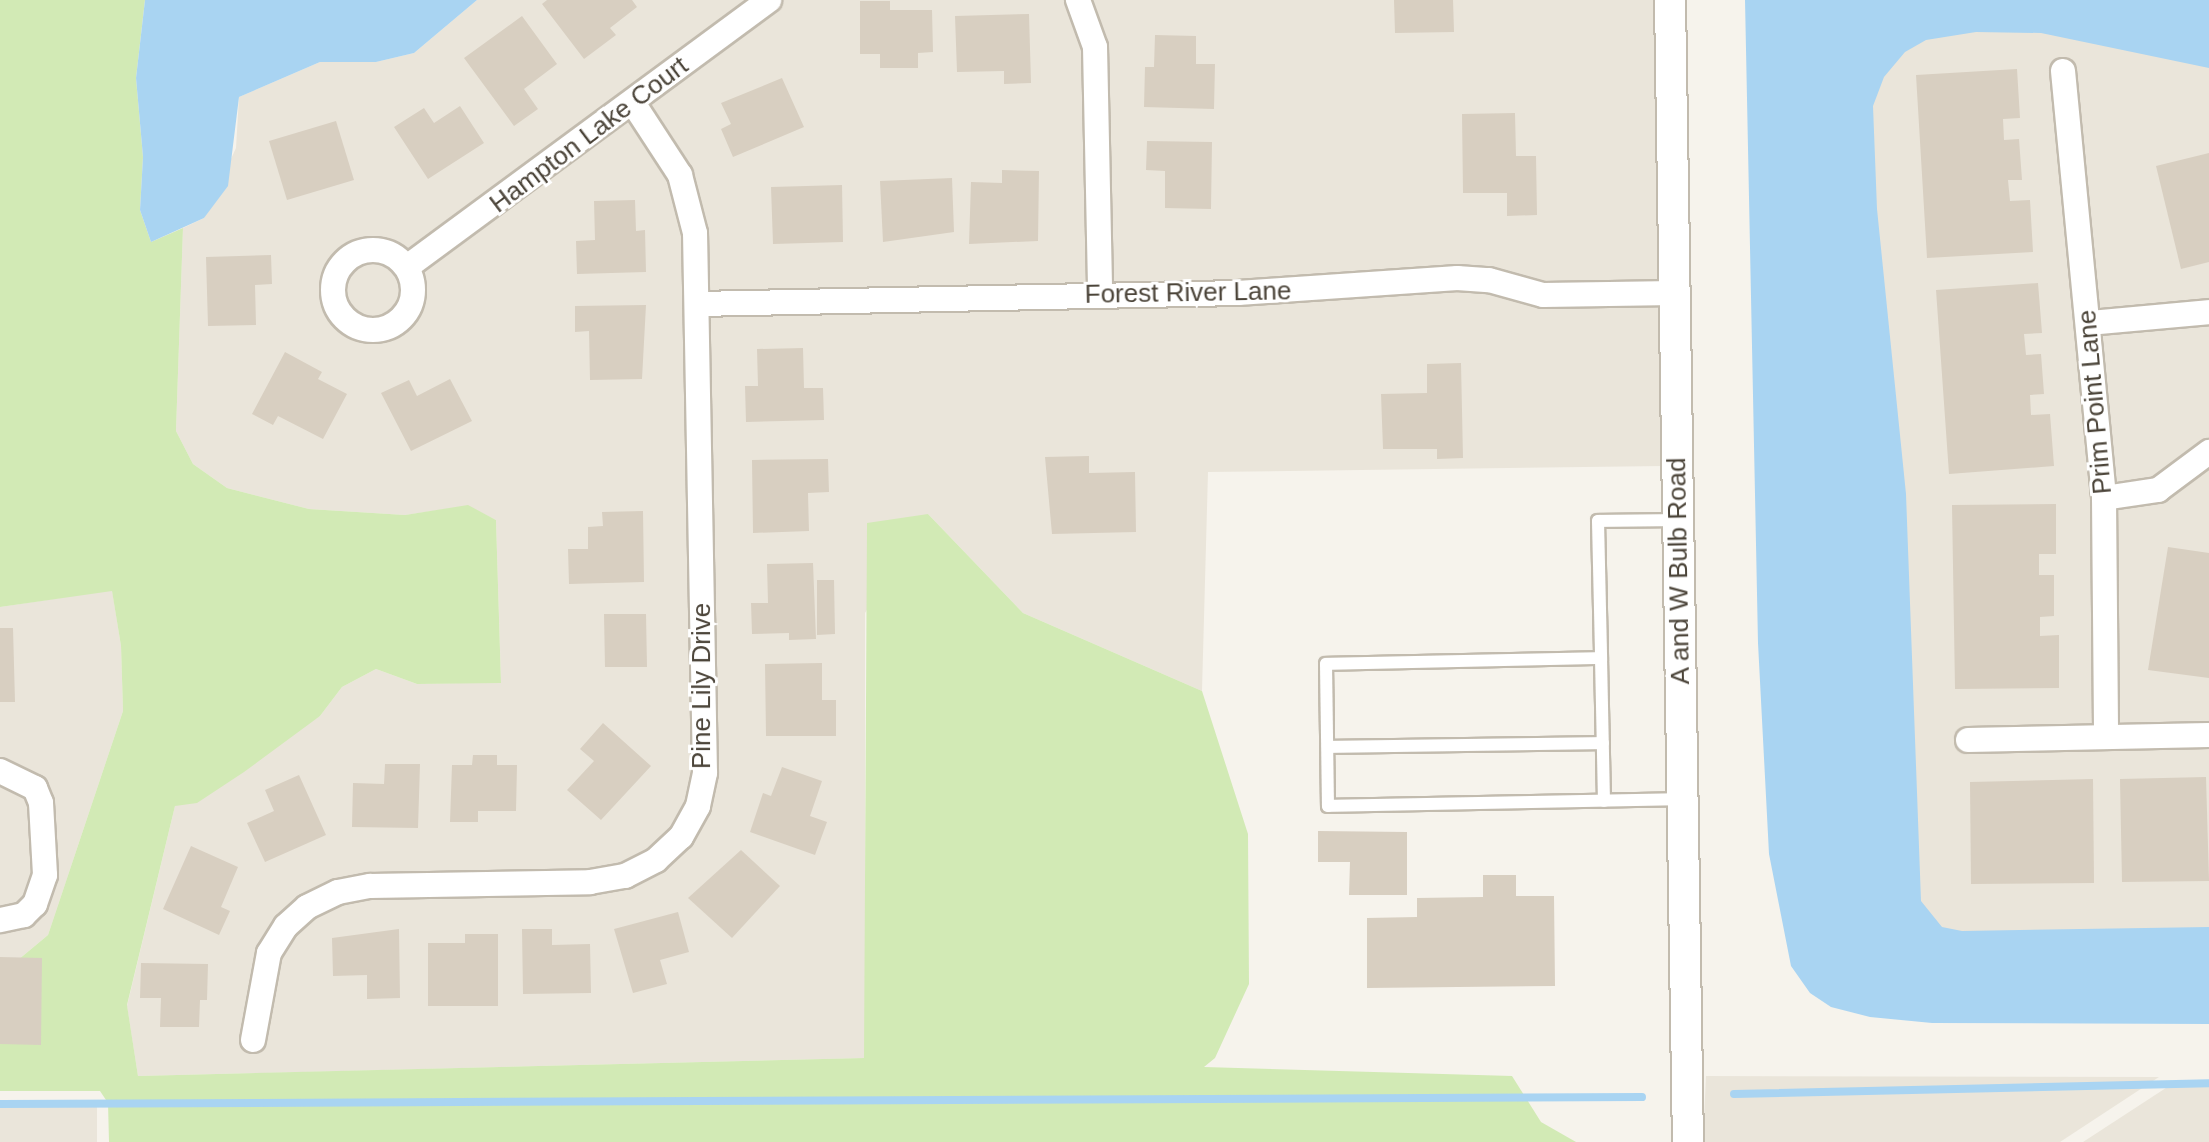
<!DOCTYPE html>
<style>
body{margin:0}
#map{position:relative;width:2209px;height:1142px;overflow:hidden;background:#f6f3ec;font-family:Arial,sans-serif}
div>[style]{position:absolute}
.residential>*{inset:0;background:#eae5da}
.green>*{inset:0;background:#d2eab5}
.water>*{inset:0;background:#a9d4f2}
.stream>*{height:8px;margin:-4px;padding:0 4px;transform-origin:4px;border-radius:4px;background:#a9d4f2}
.building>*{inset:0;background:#d8cfc1}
.roads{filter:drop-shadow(2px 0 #c2bbae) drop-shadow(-2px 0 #c2bbae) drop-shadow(0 2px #c2bbae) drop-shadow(0 -2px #c2bbae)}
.service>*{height:12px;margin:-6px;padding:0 6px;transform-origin:6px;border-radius:6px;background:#fff}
.minor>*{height:24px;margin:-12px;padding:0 12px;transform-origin:12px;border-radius:12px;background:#fff}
.minor>.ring{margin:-12px;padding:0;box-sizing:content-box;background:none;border:24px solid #fff;border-radius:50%}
.tertiary>*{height:30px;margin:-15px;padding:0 15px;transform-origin:15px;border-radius:15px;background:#fff}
span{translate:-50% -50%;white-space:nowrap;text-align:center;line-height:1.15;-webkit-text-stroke:6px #fff;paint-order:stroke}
.street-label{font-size:26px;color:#4b4439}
</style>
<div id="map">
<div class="residential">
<i style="clip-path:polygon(477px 0,1657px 0,1664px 466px,1208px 472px,1202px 691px,1023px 613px,928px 514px,865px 613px,865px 1058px,138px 1076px,127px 1006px,175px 806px,320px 716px,342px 687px,376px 669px,417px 684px,501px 682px,496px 520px,468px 506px,405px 515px,309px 509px,227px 488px,193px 464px,176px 431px,183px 228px,204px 218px,236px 148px,239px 97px,320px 62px,376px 62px,414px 53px)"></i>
<i style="clip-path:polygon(1819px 0,2209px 0,2209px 959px,1863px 960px)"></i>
<i style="clip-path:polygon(112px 590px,121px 646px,123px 711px,48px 935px,0 975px,0 607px)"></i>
<i style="clip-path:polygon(1706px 1076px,2159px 1077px,2060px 1142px,1703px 1142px)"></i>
<i style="clip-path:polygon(2209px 1083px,2209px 1142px,2083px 1142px,2172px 1084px)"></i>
<i style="clip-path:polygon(0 1104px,97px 1104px,97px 1142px,0 1142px)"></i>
</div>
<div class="green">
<i style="clip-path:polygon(0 0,145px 0,136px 78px,143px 157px,140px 210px,151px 242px,183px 228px,176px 431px,193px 464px,227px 488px,309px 509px,405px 515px,468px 505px,496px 520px,501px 683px,417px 684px,376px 669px,342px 687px,320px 716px,244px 772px,197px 803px,175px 806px,127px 1005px,138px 1076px,864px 1058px,867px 523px,928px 514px,1023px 613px,1202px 691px,1248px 834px,1249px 984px,1215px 1058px,1204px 1067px,1512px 1076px,1541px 1122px,1576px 1142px,109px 1142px,108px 1103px,100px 1091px,0 1091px,0 975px,48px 935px,123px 711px,121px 646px,112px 591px,0 607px)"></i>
</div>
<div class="water">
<i style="clip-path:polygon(145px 0,477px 0,414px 53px,376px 62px,320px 62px,239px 97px,228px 186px,204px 218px,151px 242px,140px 210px,143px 157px,136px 78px)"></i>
<i style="clip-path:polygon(1745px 0,2209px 0,2209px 68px,2041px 33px,1976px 32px,1926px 40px,1905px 52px,1884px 77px,1873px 106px,1877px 209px,1906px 494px,1921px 901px,1942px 927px,1962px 931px,2209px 927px,2209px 1024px,1932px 1023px,1870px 1017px,1831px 1007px,1810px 993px,1791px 966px,1769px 854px,1758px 643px)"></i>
</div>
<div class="stream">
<i style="left:1734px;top:1094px;width:475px;rotate:-1.3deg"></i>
<i style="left:0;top:1104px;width:1642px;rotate:-0.24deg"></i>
</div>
<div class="building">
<i style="clip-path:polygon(547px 0,632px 0,637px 7px,610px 28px,616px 35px,584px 59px,542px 4px)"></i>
<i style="clip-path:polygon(1394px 0,1453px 0,1454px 32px,1395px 33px)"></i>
<i style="clip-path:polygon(860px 1px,890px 1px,890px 10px,932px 10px,933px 52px,918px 53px,918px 68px,880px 68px,880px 54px,860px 54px)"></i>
<i style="clip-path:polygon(1029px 14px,1031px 83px,1004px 84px,1004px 71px,957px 72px,955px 16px)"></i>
<i style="clip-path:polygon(522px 16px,557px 64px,524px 89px,538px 109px,514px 126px,464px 58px)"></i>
<i style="clip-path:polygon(1155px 35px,1196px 36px,1196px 64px,1215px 64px,1214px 109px,1144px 107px,1145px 67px,1154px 67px)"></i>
<i style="clip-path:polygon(2017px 69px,2020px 118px,2003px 119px,2004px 140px,2019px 139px,2022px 180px,2008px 180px,2010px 201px,2030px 200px,2033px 252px,1927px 258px,1916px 75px)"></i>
<i style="clip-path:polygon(782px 78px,804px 127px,733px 157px,721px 129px,731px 124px,721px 103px)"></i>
<i style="clip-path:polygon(460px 106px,484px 143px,428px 179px,394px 127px,424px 108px,434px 123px)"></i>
<i style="clip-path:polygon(1515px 113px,1516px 156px,1536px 156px,1537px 215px,1507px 216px,1507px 193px,1463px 193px,1462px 114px)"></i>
<i style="clip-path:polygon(336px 121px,354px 180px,287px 200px,269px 141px)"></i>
<i style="clip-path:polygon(1147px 141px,1212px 142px,1211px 209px,1165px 208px,1165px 171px,1146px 170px)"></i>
<i style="clip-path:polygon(2209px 153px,2209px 262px,2181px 269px,2156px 166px)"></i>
<i style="clip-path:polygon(1002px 170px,1039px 171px,1038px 241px,969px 244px,971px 182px,1002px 183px)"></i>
<i style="clip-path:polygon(952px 178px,954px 232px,883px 242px,880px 181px)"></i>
<i style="clip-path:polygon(842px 185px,843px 242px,773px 244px,771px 187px)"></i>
<i style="clip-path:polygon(635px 200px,636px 231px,645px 230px,646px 272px,577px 274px,576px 241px,595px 240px,594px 201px)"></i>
<i style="clip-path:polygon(271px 255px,272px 284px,255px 285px,256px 325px,208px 326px,206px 257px)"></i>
<i style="clip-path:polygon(2038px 283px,2042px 333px,2024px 334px,2026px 355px,2041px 354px,2044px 394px,2030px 395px,2031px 415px,2050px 414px,2054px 466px,1949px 474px,1936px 290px)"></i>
<i style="clip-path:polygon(646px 305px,642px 379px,590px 380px,589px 331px,575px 332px,575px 306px)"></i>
<i style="clip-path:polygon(803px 348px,804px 388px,823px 388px,824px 420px,746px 422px,745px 386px,758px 386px,757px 349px)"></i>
<i style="clip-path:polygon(285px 352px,322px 372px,318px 379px,347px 394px,323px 439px,278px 416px,273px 425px,252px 414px)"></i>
<i style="clip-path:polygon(1461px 363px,1463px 458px,1437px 459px,1437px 449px,1383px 449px,1381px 394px,1427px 393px,1427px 364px)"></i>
<i style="clip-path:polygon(450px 379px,472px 421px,411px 451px,381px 393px,409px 380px,417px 396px)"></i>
<i style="clip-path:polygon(1089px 456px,1089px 473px,1135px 472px,1136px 532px,1052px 534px,1045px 457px)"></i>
<i style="clip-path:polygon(828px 459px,829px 492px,808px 493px,809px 531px,753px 533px,752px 460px)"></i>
<i style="clip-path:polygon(2056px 504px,2056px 554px,2039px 554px,2039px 575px,2054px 575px,2054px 616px,2040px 617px,2040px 636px,2059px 635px,2059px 688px,1955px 689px,1952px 505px)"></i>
<i style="clip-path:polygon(643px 511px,644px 582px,569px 584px,568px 549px,588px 549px,588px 527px,603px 526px,602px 512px)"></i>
<i style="clip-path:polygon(2168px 547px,2209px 553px,2209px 678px,2148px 670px)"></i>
<i style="clip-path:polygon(813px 563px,816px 639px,789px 640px,789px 633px,752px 634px,751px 603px,768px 603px,767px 564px)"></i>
<i style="clip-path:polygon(817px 580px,834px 580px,835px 634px,817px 635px)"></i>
<i style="clip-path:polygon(604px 614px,646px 614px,647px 667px,605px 667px)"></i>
<i style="clip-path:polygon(0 628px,13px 628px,15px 702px,0 702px)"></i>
<i style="clip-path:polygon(822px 663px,822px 700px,836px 700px,836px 736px,766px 736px,765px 664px)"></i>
<i style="clip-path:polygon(603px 723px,651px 766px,601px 820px,567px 790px,594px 761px,580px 749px)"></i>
<i style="clip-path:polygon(473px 755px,497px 755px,497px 765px,517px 765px,516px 811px,478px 811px,478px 822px,450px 822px,452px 765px,472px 765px)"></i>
<i style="clip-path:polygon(385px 764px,420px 764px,418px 828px,352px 827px,353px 783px,384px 784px)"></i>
<i style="clip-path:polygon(782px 767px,822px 781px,810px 816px,827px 822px,815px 855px,750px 832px,763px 793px,771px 796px)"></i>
<i style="clip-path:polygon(299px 775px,326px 835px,265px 862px,247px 823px,274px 811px,265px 790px)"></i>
<i style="clip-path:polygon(2206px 777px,2209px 881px,2122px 882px,2120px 779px)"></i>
<i style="clip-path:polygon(2093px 779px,2094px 883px,1971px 884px,1970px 782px)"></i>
<i style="clip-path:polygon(1318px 831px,1407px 832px,1407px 895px,1349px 895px,1350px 862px,1318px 862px)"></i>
<i style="clip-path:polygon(191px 846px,238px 867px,221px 907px,230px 911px,219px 935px,163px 909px)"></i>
<i style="clip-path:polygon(741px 850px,780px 886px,732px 938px,688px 898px)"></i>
<i style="clip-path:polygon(1483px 875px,1516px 875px,1516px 896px,1554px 896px,1555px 986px,1367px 988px,1367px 918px,1417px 917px,1417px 898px,1483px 897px)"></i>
<i style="clip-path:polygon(678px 912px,689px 952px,660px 960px,667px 984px,633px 993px,614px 929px)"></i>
<i style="clip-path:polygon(399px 929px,400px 998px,367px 999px,367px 975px,333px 976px,332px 938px)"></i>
<i style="clip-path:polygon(522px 929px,552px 929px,552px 945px,590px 944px,591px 993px,523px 994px)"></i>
<i style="clip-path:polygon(465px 934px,498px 934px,498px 1006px,428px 1006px,428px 943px,465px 943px)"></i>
<i style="clip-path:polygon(0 957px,42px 958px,41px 1045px,0 1044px)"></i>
<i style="clip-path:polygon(141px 963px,208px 964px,207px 1000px,200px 1000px,199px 1027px,160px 1027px,161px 998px,140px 998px)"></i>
</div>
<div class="roads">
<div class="service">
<i style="left:1676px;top:520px;width:78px;rotate:179.3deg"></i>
<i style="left:1598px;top:521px;width:137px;rotate:88.7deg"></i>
<i style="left:1601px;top:658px;width:275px;rotate:178.8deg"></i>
<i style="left:1326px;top:664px;width:142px;rotate:89.2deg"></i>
<i style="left:1328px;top:806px;width:354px;rotate:-1.1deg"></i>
<i style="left:1601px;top:658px;width:143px;rotate:88.8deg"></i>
<i style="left:1328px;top:747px;width:275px;rotate:-0.8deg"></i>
</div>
<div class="minor">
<i style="left:1078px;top:0;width:50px;rotate:70.1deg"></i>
<i style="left:1095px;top:47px;width:248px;rotate:88.8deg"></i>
<i style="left:2063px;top:71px;width:429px;rotate:84.5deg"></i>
<i style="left:2104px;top:498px;width:237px;rotate:89.5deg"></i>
<i class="ring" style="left:333px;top:250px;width:56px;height:56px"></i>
<i style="left:407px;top:267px;width:450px;rotate:-36.4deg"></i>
<i style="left:697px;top:304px;width:541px;rotate:-1.16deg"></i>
<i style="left:1238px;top:293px;width:220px;rotate:-3.9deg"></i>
<i style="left:1457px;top:278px;width:32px;rotate:4deg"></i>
<i style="left:1489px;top:280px;width:56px;rotate:15.5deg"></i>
<i style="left:1543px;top:295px;width:132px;rotate:-0.9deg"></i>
<i style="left:2089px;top:323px;width:121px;rotate:-5.2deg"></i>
<i style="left:2104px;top:498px;width:55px;rotate:-8.4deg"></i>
<i style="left:2158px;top:490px;width:64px;rotate:-36.7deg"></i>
<i style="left:1968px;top:740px;width:241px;rotate:-1.2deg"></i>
<i style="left:0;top:771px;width:39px;rotate:26deg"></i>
<i style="left:35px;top:788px;width:16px;rotate:68deg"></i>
<i style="left:41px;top:803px;width:72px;rotate:86.8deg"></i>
<i style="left:45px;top:875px;width:31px;rotate:109deg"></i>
<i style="left:35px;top:904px;width:16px;rotate:135deg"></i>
<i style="left:24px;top:915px;width:25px;rotate:168deg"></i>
<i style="left:253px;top:1040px;width:88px;rotate:-79.6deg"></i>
<i style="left:269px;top:953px;width:32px;rotate:-58deg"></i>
<i style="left:286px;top:926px;width:28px;rotate:-42deg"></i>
<i style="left:307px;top:907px;width:34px;rotate:-26deg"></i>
<i style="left:338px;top:892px;width:33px;rotate:-11deg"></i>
<i style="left:370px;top:886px;width:220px;rotate:-1deg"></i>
<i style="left:590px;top:882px;width:36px;rotate:-10deg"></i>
<i style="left:625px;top:876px;width:35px;rotate:-27deg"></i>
<i style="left:656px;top:860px;width:34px;rotate:-43deg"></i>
<i style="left:681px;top:837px;width:35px;rotate:-61deg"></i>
<i style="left:698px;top:806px;width:34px;rotate:-78deg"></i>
<i style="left:705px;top:773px;width:540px;rotate:-91.06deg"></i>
<i style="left:695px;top:233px;width:60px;rotate:-104.5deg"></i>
<i style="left:680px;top:175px;width:86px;rotate:-123.1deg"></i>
</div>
<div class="tertiary">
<i style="left:1670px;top:0;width:1142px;rotate:89.1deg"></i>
</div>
</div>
<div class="street-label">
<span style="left:589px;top:135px;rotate:-37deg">Hampton Lake Court</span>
<span style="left:1188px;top:293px;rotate:-1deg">Forest River Lane</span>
<span style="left:2095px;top:402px;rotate:-95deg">Prim Point Lane</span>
<span style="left:1679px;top:571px;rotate:-91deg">A and W Bulb Road</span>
<span style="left:702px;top:686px;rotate:-90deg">Pine Lily Drive</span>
</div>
</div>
